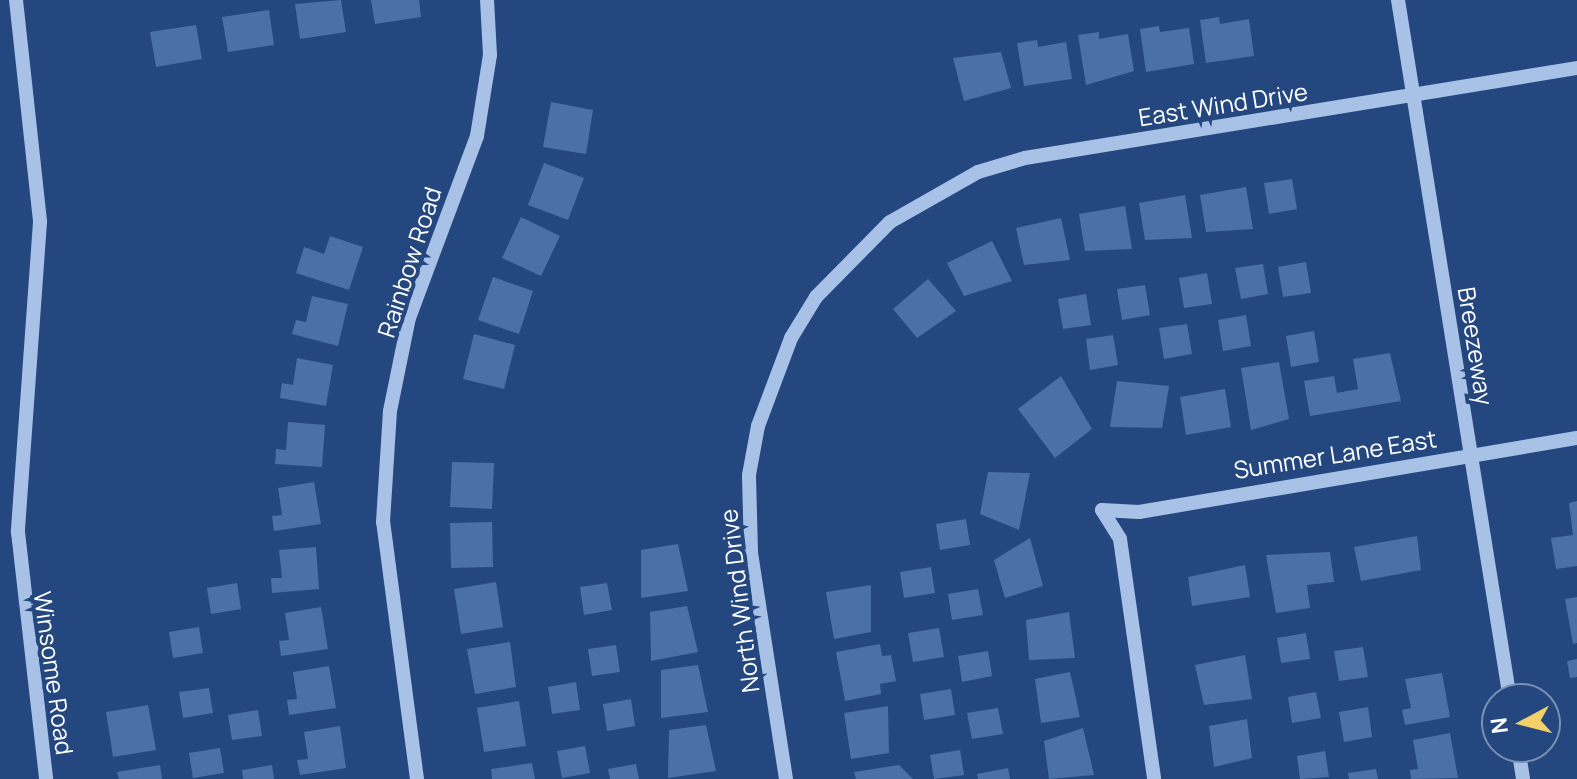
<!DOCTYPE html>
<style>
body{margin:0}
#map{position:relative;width:1577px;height:779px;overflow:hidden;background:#23477e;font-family:Manrope,sans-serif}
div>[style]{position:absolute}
.building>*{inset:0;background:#4b70a7}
.minor>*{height:14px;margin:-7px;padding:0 7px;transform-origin:7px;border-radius:7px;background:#a8c1e6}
span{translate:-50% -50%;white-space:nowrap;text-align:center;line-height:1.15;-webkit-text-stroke:8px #23477e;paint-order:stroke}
.street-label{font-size:24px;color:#fff}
.north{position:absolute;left:1481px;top:683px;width:80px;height:80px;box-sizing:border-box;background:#23477e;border:2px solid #7b91b2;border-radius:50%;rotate:263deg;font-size:22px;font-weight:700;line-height:32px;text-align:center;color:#fff}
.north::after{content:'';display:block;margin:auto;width:28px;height:36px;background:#f2d06a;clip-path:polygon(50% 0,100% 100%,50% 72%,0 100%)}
</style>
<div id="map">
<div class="building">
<i style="clip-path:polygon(341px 0,346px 32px,300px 39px,295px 4px)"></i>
<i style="clip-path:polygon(371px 0,419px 0,421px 17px,375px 24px)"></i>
<i style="clip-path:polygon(269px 10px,274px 45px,228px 52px,222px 17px)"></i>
<i style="clip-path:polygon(1219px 17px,1220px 24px,1249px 19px,1254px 56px,1206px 63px,1200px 20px)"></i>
<i style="clip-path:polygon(196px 25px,202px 59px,156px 67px,150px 32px)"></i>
<i style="clip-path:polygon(1159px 26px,1160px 32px,1189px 28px,1194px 64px,1146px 72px,1140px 29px)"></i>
<i style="clip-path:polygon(1099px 32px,1099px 39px,1128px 34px,1134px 71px,1086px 85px,1078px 35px)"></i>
<i style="clip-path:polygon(1037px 40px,1038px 47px,1066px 42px,1072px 79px,1024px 86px,1017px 43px)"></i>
<i style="clip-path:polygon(1001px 52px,1011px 88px,964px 101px,953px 58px)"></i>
<i style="clip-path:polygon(551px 102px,593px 110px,586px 154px,543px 147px)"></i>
<i style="clip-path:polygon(544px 163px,584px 178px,568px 220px,528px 205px)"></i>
<i style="clip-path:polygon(1292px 179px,1297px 209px,1269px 214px,1264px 183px)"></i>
<i style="clip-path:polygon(1246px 187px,1253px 229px,1206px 232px,1200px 195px)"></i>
<i style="clip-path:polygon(1185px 195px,1192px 238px,1145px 240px,1139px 203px)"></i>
<i style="clip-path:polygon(1125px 206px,1132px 249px,1085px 251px,1079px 214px)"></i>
<i style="clip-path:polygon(521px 217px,560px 236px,541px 276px,502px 258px)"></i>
<i style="clip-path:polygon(1061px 218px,1070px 260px,1024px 265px,1016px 228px)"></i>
<i style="clip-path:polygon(330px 236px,363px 247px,349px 290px,296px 273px,304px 247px,324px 254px)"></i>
<i style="clip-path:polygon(992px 241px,1012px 281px,964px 296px,947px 263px)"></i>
<i style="clip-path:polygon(1306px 262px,1311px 293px,1283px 297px,1278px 267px)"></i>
<i style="clip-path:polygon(1263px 264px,1268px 294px,1241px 299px,1235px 268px)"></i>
<i style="clip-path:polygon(1207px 273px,1212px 304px,1184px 308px,1179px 278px)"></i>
<i style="clip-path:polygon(493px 277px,533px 291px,519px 334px,478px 320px)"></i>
<i style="clip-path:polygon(928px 279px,956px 311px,917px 338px,893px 309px)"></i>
<i style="clip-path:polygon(1145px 285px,1150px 315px,1122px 320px,1117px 289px)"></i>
<i style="clip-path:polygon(1086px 294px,1091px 325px,1063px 329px,1058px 299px)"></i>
<i style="clip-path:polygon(312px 296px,348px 304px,338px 346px,292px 334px,296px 320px,306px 322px)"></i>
<i style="clip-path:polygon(1246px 315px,1251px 346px,1223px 351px,1218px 320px)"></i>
<i style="clip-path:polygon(1187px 324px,1192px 354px,1164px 359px,1159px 328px)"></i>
<i style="clip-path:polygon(1314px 331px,1319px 362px,1291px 367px,1286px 336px)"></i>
<i style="clip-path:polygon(474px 334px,515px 345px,504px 389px,463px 379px)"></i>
<i style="clip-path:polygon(1113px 335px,1118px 365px,1090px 370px,1086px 339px)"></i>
<i style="clip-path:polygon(1390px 353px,1401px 401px,1310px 416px,1304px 381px,1334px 376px,1337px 393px,1358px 389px,1353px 359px)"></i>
<i style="clip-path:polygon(297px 358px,333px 365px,326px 406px,280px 398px,282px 383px,293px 385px)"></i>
<i style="clip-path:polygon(1279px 362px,1289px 419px,1251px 430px,1241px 368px)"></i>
<i style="clip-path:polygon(1061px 376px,1092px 429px,1055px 458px,1018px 409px)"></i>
<i style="clip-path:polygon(1117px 381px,1169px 386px,1162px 428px,1110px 427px)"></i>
<i style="clip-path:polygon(1225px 389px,1231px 427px,1186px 435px,1180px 397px)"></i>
<i style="clip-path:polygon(288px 422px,325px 425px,322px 467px,275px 464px,276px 449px,286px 450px)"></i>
<i style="clip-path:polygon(452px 462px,494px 463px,492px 509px,450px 507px)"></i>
<i style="clip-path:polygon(988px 472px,1030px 473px,1019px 530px,980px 514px)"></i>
<i style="clip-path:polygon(314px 482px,321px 524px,274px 531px,272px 516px,282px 515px,278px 488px)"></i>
<i style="clip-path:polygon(1577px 501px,1577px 566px,1556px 569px,1551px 538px,1573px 535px,1569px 503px)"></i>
<i style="clip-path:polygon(966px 519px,970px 545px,940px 550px,936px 524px)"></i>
<i style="clip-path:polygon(492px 522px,493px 567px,451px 568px,450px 523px)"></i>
<i style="clip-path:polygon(1417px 536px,1421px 570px,1361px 581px,1354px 547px)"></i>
<i style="clip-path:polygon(1030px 538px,1043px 586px,1005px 598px,994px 560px)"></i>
<i style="clip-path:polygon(678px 544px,688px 591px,641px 598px,641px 550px)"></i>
<i style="clip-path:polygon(316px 547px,319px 589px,272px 593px,271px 578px,282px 578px,279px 550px)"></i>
<i style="clip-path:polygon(1330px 552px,1334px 582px,1307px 585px,1310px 608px,1276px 613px,1266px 555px)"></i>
<i style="clip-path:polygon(1245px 565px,1250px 597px,1192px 606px,1188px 577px)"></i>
<i style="clip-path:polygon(931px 567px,935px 593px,904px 598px,900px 572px)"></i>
<i style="clip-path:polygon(496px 582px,503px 627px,461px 634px,454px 589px)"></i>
<i style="clip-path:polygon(237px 583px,241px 609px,211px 614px,207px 588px)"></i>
<i style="clip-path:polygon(607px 583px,612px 610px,584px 615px,580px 587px)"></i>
<i style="clip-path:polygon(871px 585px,871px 632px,834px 639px,826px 592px)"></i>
<i style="clip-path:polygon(978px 589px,983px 615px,952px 620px,948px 594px)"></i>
<i style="clip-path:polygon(1577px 597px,1577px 643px,1573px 644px,1565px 599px)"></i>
<i style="clip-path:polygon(687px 606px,698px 652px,651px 661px,650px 612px)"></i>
<i style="clip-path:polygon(321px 607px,328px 649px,281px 656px,279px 641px,289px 640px,285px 613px)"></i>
<i style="clip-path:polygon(1069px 612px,1075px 658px,1029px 660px,1026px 620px)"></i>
<i style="clip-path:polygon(199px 627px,203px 653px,173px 658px,169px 632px)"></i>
<i style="clip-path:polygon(939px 628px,944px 657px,913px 662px,908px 633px)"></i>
<i style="clip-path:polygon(1306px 633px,1310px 659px,1281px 663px,1277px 638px)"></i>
<i style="clip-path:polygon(510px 642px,516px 687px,475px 694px,467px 649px)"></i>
<i style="clip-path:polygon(880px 644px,882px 656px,891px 655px,896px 681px,880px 684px,881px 694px,845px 701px,836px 652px)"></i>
<i style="clip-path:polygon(616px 645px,620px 672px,592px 676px,588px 649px)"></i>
<i style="clip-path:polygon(1363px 647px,1368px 677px,1339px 681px,1334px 651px)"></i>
<i style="clip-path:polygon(988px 651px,992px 676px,962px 682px,958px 656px)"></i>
<i style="clip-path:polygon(1245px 655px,1252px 699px,1204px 705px,1195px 665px)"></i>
<i style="clip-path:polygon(1577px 659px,1577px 677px,1570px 678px,1567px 661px)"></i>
<i style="clip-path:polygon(698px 665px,708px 712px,661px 718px,661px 670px)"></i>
<i style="clip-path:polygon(329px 666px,336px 708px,289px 715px,287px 700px,297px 699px,293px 672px)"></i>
<i style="clip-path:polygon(1070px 672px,1080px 717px,1041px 723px,1035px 679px)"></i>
<i style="clip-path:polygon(1442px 673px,1450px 717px,1405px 725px,1402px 710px,1411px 708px,1405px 679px)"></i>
<i style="clip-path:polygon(576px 682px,580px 710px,552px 714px,548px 687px)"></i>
<i style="clip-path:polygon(209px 688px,213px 713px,183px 718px,179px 692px)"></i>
<i style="clip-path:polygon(951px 689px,955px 715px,924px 720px,920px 694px)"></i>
<i style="clip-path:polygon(1316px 692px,1321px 718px,1292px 723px,1288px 697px)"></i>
<i style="clip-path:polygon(631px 699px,635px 726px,607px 731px,603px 704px)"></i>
<i style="clip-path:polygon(519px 701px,526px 746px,484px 752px,477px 708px)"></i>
<i style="clip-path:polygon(148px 705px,156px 750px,113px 757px,106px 712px)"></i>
<i style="clip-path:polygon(888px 706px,889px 753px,851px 759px,844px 713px)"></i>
<i style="clip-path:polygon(1368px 707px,1372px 737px,1344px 742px,1339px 712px)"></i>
<i style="clip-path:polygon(998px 708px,1003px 734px,972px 739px,967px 713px)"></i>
<i style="clip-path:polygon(258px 710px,262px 736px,232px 740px,228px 715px)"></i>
<i style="clip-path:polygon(1247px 719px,1252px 758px,1214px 767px,1209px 726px)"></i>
<i style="clip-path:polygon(706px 725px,716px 771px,668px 778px,669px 730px)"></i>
<i style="clip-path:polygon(340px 726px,346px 768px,300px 775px,297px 760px,308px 759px,304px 732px)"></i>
<i style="clip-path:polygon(1083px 728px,1094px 775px,1049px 779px,1044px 741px)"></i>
<i style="clip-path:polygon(1450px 733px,1458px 778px,1411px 779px,1410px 770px,1418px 769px,1413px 740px)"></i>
<i style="clip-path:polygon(585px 746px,590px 773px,562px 778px,557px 751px)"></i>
<i style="clip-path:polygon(220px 748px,224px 773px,193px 778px,189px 753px)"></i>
<i style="clip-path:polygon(960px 750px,964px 775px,934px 779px,930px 755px)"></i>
<i style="clip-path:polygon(1325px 751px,1329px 777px,1300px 779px,1297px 756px)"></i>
<i style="clip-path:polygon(532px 763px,535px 779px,492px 779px,491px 769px)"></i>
<i style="clip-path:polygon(636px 764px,639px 779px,610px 779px,608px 769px)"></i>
<i style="clip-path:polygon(160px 765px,162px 779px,119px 779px,117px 772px)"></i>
<i style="clip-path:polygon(272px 765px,274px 779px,243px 779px,242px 770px)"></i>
<i style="clip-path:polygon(899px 765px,913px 779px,856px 779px,854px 772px)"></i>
<i style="clip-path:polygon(1008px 768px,1010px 779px,978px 779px,977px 774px)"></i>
<i style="clip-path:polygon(1376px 769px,1378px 779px,1349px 779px,1348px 773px)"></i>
</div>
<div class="minor">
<i style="left:16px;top:0;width:223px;rotate:83.8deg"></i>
<i style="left:40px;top:222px;width:311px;rotate:94.1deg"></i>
<i style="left:18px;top:532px;width:249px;rotate:83.5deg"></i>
<i style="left:1398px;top:0;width:708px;rotate:80.9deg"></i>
<i style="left:1102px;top:510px;width:37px;rotate:3deg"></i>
<i style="left:1139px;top:512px;width:444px;rotate:-9.6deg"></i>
<i style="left:1102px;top:510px;width:34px;rotate:58deg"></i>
<i style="left:1120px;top:539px;width:242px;rotate:81.9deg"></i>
<i style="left:1518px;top:747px;width:32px;rotate:81deg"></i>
<i style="left:417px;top:779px;width:259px;rotate:-97.5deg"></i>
<i style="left:383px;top:522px;width:111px;rotate:-86.4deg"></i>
<i style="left:390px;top:411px;width:95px;rotate:-78.5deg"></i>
<i style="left:409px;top:318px;width:194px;rotate:-69.5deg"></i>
<i style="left:477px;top:136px;width:82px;rotate:-80.9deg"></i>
<i style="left:490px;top:55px;width:55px;rotate:-93.1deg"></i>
<i style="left:786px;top:779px;width:229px;rotate:-98.8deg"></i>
<i style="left:751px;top:553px;width:78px;rotate:-91.5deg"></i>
<i style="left:749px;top:475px;width:50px;rotate:-79.6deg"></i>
<i style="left:758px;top:426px;width:94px;rotate:-69.4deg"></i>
<i style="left:791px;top:338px;width:48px;rotate:-58.6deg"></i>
<i style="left:816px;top:297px;width:105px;rotate:-45.4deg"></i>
<i style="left:890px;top:222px;width:101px;rotate:-29.6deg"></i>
<i style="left:978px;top:172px;width:49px;rotate:-16.6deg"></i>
<i style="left:1025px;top:158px;width:559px;rotate:-9.26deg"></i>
</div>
<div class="street-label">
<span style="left:1223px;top:104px;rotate:-9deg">East Wind Drive</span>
<span style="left:409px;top:262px;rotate:-72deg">Rainbow Road</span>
<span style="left:1476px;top:346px;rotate:81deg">Breezeway</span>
<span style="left:1335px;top:454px;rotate:-9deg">Summer Lane East</span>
<span style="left:739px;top:601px;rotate:-97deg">North Wind Drive</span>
<span style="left:54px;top:673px;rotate:82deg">Winsome Road</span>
</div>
<div class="north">N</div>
</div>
